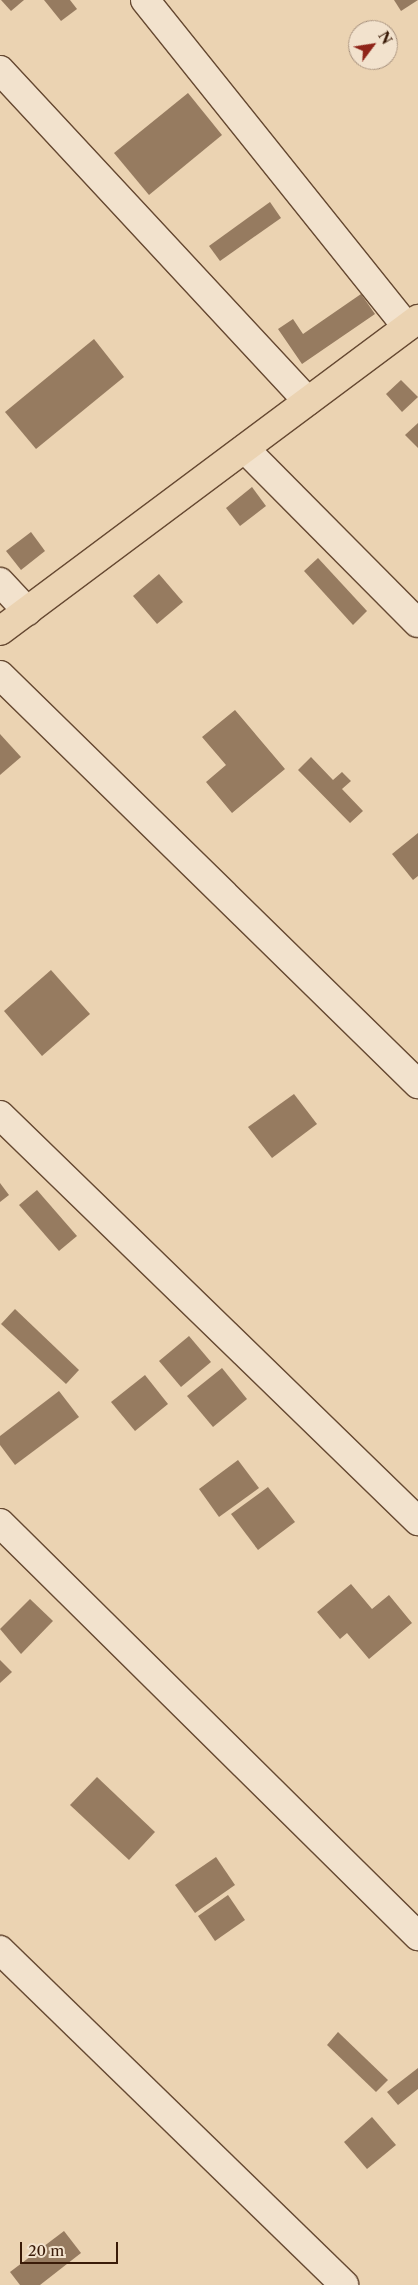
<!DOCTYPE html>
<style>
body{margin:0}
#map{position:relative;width:418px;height:2285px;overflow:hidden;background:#ebd3b2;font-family:"Libre Caslon Text",serif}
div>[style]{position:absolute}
.building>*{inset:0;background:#967b60}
.roads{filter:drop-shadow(1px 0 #664932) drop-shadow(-1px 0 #664932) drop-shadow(0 1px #664932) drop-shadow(0 -1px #664932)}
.minor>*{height:28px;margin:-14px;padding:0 14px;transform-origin:14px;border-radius:14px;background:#f2e2cd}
.major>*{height:28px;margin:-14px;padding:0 14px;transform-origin:14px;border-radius:14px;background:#ebd3b2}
span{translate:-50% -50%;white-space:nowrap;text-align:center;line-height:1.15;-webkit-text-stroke:4px #f2e2cd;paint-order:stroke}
.north{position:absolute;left:348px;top:20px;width:50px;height:50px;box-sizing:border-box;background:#f2e2cd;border:1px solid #a8927e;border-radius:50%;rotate:59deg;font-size:14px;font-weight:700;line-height:20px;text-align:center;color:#3a1b08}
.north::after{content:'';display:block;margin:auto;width:18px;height:22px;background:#8f2418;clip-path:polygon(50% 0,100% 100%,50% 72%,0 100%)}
.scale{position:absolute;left:20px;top:2242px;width:98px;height:22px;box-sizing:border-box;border:2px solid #3a1b08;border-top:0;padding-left:6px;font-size:15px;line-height:18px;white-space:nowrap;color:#3a1b08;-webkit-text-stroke:4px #f2e2cd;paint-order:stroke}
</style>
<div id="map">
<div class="building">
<i style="clip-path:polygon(1px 0,24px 0,11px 11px)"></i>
<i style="clip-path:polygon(44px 0,70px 0,77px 9px,61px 21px)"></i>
<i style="clip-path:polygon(394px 0,418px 0,401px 11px)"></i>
<i style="clip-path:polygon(188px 93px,222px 135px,149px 195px,114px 153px)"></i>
<i style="clip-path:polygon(270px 202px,281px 218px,220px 261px,209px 246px)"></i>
<i style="clip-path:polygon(361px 294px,375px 314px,302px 364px,278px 329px,293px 319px,303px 334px)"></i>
<i style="clip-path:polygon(94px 339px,124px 377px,36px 449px,5px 412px)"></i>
<i style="clip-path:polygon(401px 380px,418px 397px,402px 412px,386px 394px)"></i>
<i style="clip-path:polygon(418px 423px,418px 448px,405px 435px)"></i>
<i style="clip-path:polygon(252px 487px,266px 506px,240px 526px,226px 508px)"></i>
<i style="clip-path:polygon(31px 532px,45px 551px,21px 570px,6px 551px)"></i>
<i style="clip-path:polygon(318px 558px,367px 611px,353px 625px,304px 571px)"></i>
<i style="clip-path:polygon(159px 574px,183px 602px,157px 624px,133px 596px)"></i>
<i style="clip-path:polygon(235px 710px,285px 769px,232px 813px,206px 782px,226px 765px,202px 737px)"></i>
<i style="clip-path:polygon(0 734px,21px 757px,0 775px)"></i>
<i style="clip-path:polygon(311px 757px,333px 780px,342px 772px,351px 781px,342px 789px,363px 811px,350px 823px,298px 770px)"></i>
<i style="clip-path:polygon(418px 833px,418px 876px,413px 880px,392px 854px)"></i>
<i style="clip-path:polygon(51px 970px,90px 1014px,42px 1056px,4px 1011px)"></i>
<i style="clip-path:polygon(294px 1094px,317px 1124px,272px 1158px,248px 1127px)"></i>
<i style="clip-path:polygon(0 1183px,9px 1195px,0 1202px)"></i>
<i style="clip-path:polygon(37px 1190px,77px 1236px,59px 1251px,19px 1205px)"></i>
<i style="clip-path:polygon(15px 1309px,79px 1370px,66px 1384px,1px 1324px)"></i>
<i style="clip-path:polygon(189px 1336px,211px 1362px,181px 1387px,159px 1361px)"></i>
<i style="clip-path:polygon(222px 1368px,247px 1399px,213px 1427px,187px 1396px)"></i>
<i style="clip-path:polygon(145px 1375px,168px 1404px,135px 1431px,111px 1402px)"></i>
<i style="clip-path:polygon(59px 1391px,79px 1417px,15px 1465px,0 1445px,0 1436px)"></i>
<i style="clip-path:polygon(238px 1460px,259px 1488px,219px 1517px,199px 1489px)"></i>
<i style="clip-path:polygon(268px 1487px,295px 1522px,258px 1550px,231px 1514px)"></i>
<i style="clip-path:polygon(351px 1584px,372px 1609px,389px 1595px,412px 1623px,369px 1659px,347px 1633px,340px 1639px,317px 1612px)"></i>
<i style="clip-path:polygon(30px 1599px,53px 1621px,21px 1654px,0 1629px)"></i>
<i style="clip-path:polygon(0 1660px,12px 1672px,0 1683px)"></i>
<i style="clip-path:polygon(97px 1777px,155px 1832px,129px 1860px,70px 1805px)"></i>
<i style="clip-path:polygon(216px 1857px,235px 1885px,195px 1913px,175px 1885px)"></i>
<i style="clip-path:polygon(228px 1895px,245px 1920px,215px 1941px,198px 1916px)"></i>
<i style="clip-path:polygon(338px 2032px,388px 2080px,376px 2092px,327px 2045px)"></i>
<i style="clip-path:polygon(418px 2068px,418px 2089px,398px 2105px,387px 2092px)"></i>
<i style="clip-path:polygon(372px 2117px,396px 2145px,367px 2169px,344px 2142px)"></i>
<i style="clip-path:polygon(64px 2231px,81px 2253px,40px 2285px,20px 2285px,10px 2272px)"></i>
</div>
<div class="roads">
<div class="minor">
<i style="left:145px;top:0;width:419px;rotate:51.3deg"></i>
<i style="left:0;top:70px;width:452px;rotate:47.1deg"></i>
<i style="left:245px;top:449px;width:245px;rotate:45.2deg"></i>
<i style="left:0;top:582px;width:40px;rotate:47deg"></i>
<i style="left:0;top:675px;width:585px;rotate:44.38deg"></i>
<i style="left:0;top:1115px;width:583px;rotate:44.17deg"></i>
<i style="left:0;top:1523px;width:588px;rotate:44.66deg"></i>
<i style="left:0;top:1950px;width:480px;rotate:44.2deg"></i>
</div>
<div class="major">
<i style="left:0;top:631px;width:522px;rotate:-36.74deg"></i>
</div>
</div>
<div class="north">N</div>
<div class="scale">20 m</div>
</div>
